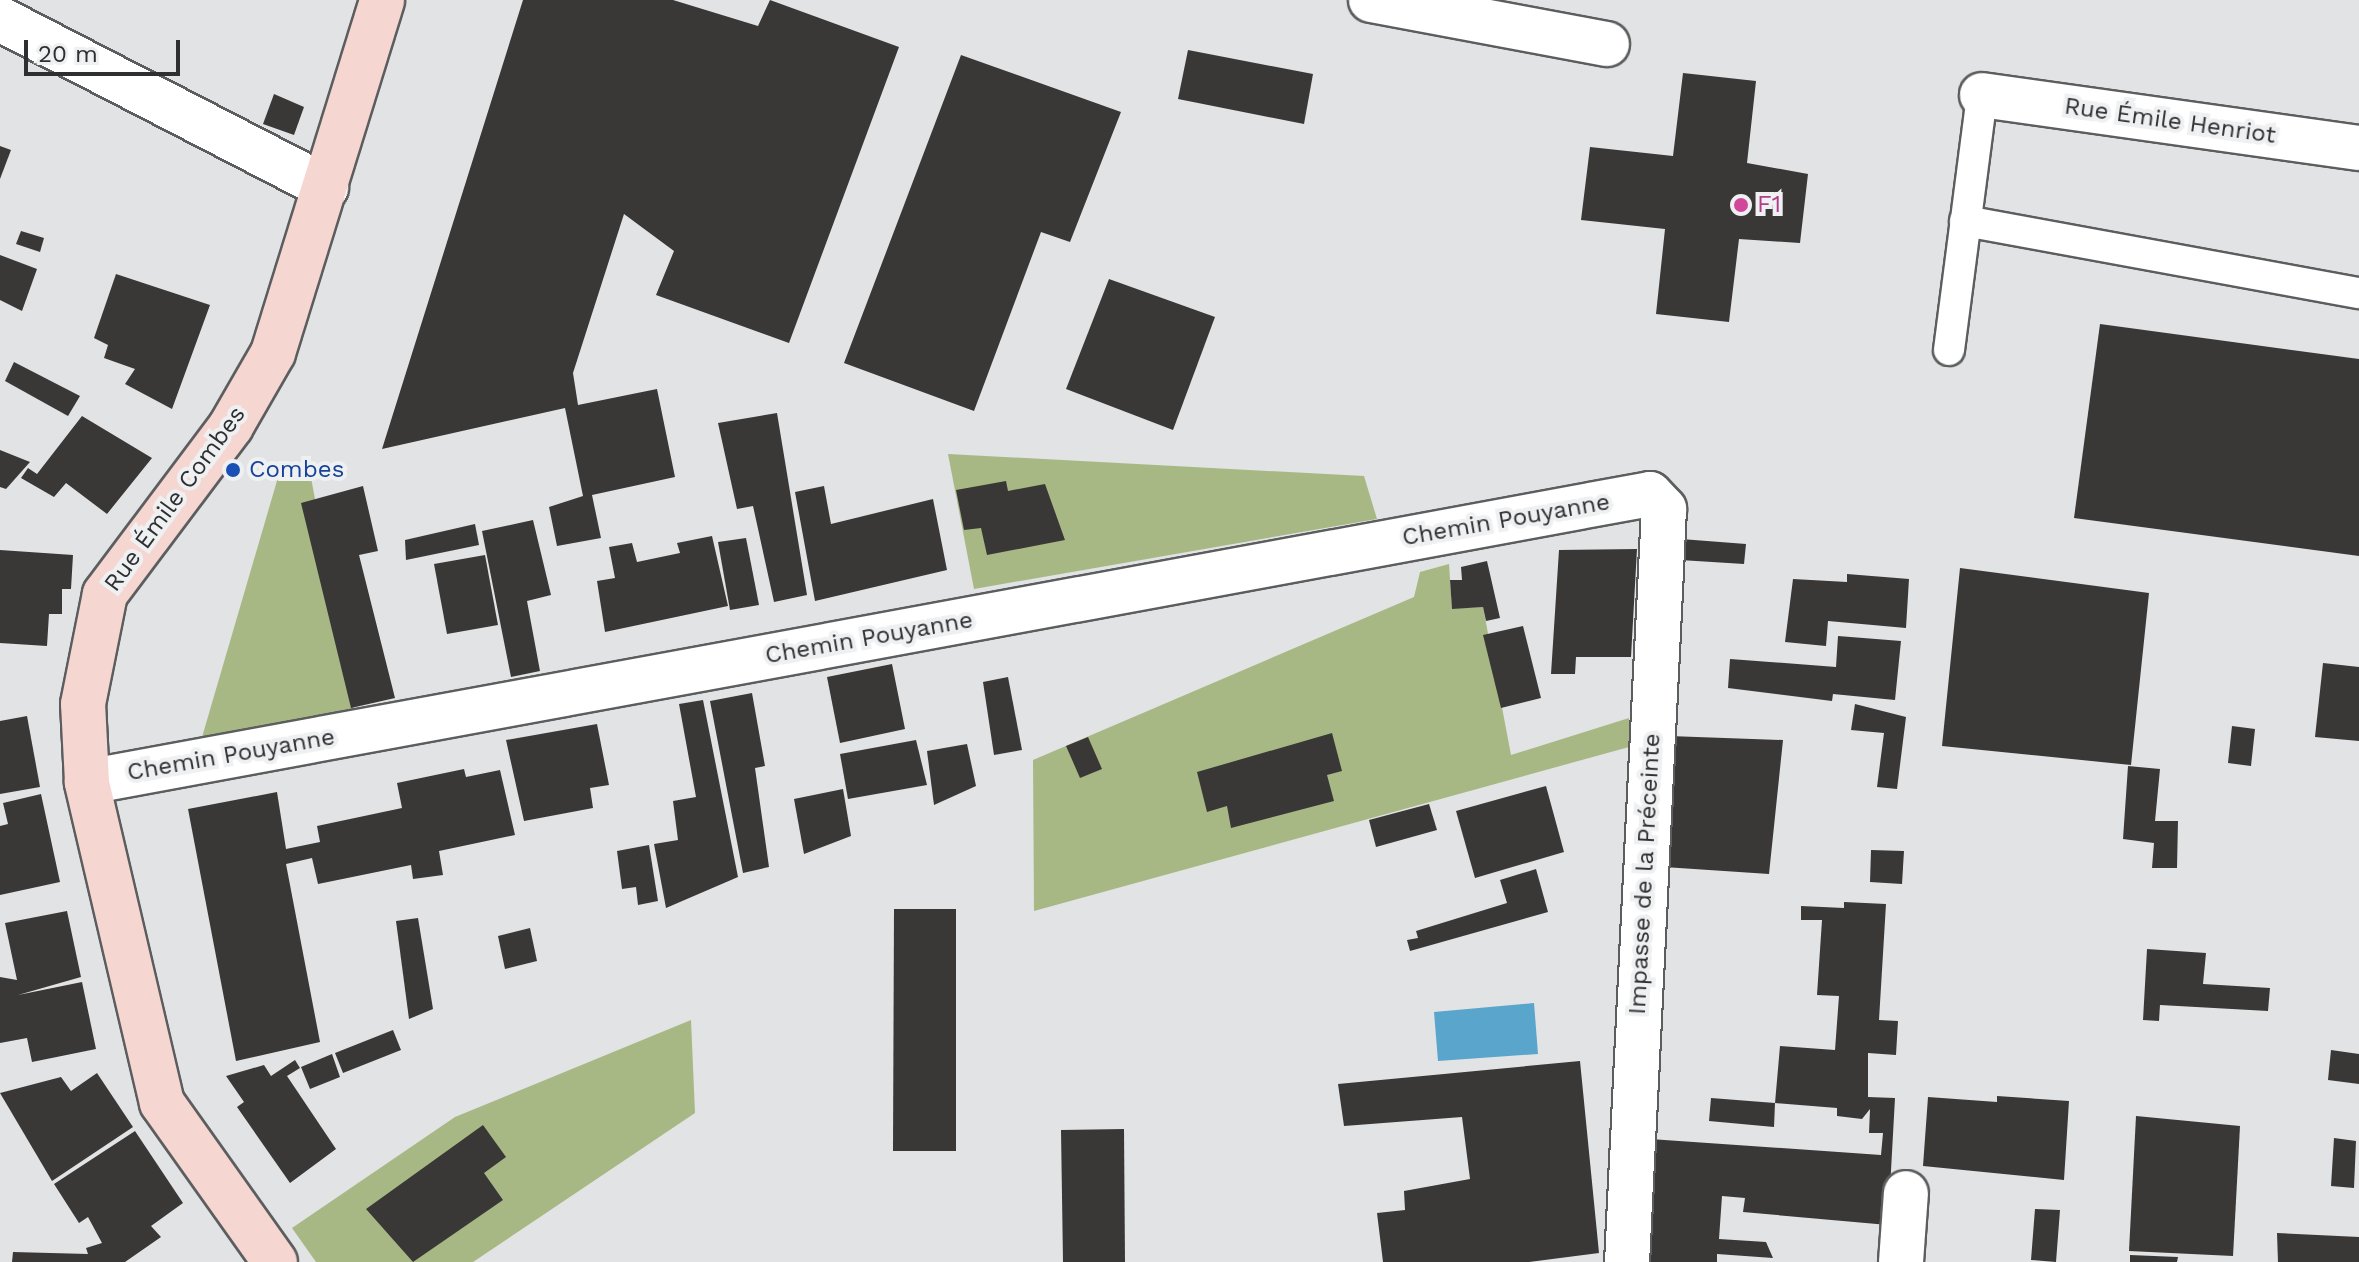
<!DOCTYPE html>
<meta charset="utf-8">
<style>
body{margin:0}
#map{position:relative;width:2359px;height:1262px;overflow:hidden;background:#e1e3e4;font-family:"Work Sans",sans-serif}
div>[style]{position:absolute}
.green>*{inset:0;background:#a7b884}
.water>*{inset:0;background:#5aa5cc}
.building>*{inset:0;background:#3a3837}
.roads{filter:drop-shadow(2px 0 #5c5d5e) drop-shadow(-2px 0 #5c5d5e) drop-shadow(0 2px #5c5d5e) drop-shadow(0 -2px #5c5d5e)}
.lane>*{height:30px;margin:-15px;padding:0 15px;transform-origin:15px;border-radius:15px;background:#fff}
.street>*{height:44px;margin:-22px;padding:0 22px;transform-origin:22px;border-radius:22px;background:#fff}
.secondary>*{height:44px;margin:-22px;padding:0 22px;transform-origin:22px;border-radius:22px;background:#f6d6d1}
.dots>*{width:22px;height:22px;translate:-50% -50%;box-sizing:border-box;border:4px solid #eff0f1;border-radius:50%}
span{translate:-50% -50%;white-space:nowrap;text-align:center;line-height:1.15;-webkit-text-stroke:8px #eff0f1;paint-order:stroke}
.street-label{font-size:24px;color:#2e2f30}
.hotel-label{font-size:24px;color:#b23c85}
.left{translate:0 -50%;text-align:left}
.transit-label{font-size:24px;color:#164399}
.scale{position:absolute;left:24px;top:40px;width:156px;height:36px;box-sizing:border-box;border:4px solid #2e2f30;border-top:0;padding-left:10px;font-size:24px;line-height:28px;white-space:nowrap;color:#2e2f30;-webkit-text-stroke:6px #eff0f1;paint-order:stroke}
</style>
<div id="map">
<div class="green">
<i style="clip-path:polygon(948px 454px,1364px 476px,1377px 519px,974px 589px)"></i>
<i style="clip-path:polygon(309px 467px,355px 713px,200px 744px,279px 474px)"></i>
<i style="clip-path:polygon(1449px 564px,1452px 608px,1483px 607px,1511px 755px,1629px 718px,1629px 747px,1034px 911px,1033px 760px,1414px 597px,1420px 572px)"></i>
<i style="clip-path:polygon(691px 1020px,695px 1113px,473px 1262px,316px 1262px,292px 1228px,455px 1117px)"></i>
</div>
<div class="water">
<i style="clip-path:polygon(1534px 1003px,1538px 1054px,1438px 1061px,1434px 1012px)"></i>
</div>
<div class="building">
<i style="clip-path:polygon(523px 0,673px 0,758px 26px,770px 0,899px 47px,789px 343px,656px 295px,674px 251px,624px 214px,573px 373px,578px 405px,657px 389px,675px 477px,592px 495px,601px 538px,557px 546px,549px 507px,583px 496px,565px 408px,382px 449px)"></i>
<i style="clip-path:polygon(1188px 50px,1313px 74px,1304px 124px,1178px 99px)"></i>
<i style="clip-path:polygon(961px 55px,1121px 112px,1070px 242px,1041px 232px,974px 411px,844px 363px)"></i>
<i style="clip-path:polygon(1683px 73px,1756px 81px,1747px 163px,1808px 174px,1800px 243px,1739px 239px,1729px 322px,1656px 314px,1665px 229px,1581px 220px,1590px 147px,1673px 156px)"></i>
<i style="clip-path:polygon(274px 94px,304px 107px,294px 135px,263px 124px)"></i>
<i style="clip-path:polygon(0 146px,11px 150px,0 179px)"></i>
<i style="clip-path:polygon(21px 231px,44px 238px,40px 252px,16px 244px)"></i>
<i style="clip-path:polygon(0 255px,37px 269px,22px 311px,0 300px)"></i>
<i style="clip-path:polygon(116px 274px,210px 305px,172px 409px,125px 384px,135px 369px,104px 358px,108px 345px,94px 338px)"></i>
<i style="clip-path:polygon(1109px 279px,1215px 317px,1173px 430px,1066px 389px)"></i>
<i style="clip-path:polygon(2100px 324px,2359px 359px,2359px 556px,2074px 518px)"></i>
<i style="clip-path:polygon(14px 362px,80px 396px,68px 416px,5px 381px)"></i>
<i style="clip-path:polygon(777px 413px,807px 595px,774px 602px,753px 506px,737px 509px,718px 423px)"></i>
<i style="clip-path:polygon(82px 416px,152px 458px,107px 514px,66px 483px,54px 497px,21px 478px,28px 468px,37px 474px)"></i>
<i style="clip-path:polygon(0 450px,30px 462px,6px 489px,0 487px)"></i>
<i style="clip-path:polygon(1006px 481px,1008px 491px,1045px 484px,1065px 540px,987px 555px,981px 528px,964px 530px,956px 490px)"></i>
<i style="clip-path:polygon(363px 486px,378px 551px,359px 555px,395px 698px,351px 708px,301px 503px)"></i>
<i style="clip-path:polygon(824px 486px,831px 524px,933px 499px,947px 570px,815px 601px,795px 492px)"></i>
<i style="clip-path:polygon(533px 520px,551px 595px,527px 601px,540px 671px,511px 677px,482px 531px)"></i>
<i style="clip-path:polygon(475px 524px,479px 545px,406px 560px,405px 540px)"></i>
<i style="clip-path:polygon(712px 536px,728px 606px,605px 632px,597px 581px,615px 578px,609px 547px,632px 543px,637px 562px,680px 553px,677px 543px)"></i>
<i style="clip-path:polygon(746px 538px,759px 605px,730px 610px,718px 542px)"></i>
<i style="clip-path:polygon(1681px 539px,1746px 544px,1744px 564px,1680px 560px)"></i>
<i style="clip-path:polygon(1637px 549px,1631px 657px,1576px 657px,1575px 674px,1551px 674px,1559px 550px)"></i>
<i style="clip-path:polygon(0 550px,73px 555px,71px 589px,62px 589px,62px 614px,49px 614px,47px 646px,0 643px)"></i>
<i style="clip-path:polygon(485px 555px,498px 625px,447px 634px,434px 564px)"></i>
<i style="clip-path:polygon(1487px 561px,1500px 618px,1486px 621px,1483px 607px,1452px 609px,1450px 580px,1462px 580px,1461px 567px)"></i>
<i style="clip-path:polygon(1960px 568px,2149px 593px,2131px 765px,1942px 746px)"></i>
<i style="clip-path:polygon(1847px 574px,1909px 579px,1906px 628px,1828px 621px,1826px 646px,1785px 642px,1793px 579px,1847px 582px)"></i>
<i style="clip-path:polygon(1523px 626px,1541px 698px,1501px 708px,1483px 635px)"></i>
<i style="clip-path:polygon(1838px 636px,1901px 641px,1895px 700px,1833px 694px,1832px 701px,1728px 688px,1730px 659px,1836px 667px)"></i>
<i style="clip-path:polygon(2323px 663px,2359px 667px,2359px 741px,2315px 737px)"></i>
<i style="clip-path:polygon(892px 664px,905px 729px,840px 743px,827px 677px)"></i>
<i style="clip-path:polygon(1008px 677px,1022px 750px,994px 755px,983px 682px)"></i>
<i style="clip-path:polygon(752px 693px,765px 766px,755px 768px,769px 867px,743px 873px,710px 701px)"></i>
<i style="clip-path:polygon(703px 700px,738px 877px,666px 908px,654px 844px,678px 840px,673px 801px,696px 797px,679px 704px)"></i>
<i style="clip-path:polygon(1855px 704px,1906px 717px,1897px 789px,1877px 787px,1884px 733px,1851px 730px)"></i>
<i style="clip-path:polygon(27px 716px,40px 787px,0 794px,0 721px)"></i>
<i style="clip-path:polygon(597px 724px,609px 785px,590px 788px,593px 808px,524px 821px,506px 740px)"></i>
<i style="clip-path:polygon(2232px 726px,2255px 729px,2251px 766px,2228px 763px)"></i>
<i style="clip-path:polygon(1332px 733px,1342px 771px,1327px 775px,1334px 801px,1231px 828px,1227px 806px,1207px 812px,1197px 772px)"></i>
<i style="clip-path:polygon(1669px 736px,1783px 740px,1769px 874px,1664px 867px)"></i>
<i style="clip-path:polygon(1088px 737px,1102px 769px,1080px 778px,1066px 746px)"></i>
<i style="clip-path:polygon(916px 740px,927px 785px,848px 799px,840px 754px)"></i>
<i style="clip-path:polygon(967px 744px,976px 786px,934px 805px,927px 751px)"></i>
<i style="clip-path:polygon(2128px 766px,2160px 769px,2155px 821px,2178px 821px,2177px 868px,2152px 868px,2154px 843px,2123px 839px)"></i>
<i style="clip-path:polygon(464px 769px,466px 777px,500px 770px,515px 835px,439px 851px,443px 875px,413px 879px,411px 865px,318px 884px,312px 858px,286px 864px,320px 1042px,236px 1061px,188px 809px,277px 792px,286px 849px,320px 842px,317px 826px,402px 808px,397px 783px)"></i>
<i style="clip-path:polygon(1546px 786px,1564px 852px,1475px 878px,1456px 811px)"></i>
<i style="clip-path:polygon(843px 789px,851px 836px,804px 854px,794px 799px)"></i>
<i style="clip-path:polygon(41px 794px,60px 882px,0 895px,0 826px,8px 824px,3px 803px)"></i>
<i style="clip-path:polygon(1429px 804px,1437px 830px,1376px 847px,1369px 820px)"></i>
<i style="clip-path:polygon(649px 845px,658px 901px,638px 905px,636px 887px,622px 889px,617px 851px)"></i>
<i style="clip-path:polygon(1871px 850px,1904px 851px,1902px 884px,1870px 882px)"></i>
<i style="clip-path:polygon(1536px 869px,1548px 912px,1410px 951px,1407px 940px,1418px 938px,1416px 931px,1507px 903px,1500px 880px)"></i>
<i style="clip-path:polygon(1844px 902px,1886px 904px,1879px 1020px,1898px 1021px,1896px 1055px,1868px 1053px,1868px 1097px,1895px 1098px,1888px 1225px,1743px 1212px,1745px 1198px,1722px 1196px,1719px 1239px,1766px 1242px,1773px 1258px,1717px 1254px,1717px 1262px,1644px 1262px,1650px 1139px,1881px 1155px,1883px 1133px,1869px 1133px,1870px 1109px,1862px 1119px,1837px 1116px,1837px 1108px,1775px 1103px,1780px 1046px,1835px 1050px,1839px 996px,1817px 995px,1822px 920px,1801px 920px,1801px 906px,1844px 908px)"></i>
<i style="clip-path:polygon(894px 909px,956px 909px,956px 1151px,893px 1151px)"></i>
<i style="clip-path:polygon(67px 911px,81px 977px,18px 995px,82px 982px,96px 1049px,32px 1062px,27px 1038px,0 1043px,0 977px,17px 980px,5px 923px)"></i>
<i style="clip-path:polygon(418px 918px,433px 1009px,409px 1019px,396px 921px)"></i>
<i style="clip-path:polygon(530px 928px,537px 961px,505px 969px,498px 936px)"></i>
<i style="clip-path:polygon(2147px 949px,2206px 953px,2203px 984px,2270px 988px,2268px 1011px,2160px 1005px,2159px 1021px,2143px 1020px)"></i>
<i style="clip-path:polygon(393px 1030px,401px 1050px,343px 1073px,335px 1053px)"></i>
<i style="clip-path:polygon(2331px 1050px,2359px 1054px,2359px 1084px,2328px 1080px)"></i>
<i style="clip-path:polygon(332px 1054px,340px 1077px,310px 1089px,301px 1067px)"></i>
<i style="clip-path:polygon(295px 1060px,300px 1068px,287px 1076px,336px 1149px,290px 1183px,237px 1107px,244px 1102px,226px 1076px,264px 1065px,271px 1076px)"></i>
<i style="clip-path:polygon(1580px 1061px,1599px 1253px,1529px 1262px,1383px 1262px,1377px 1213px,1405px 1210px,1404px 1191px,1470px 1179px,1462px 1117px,1344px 1126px,1338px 1084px)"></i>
<i style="clip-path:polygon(97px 1073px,133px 1127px,52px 1181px,0 1093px,61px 1077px,71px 1091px)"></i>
<i style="clip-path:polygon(1997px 1096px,2069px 1101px,2064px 1180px,1923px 1166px,1928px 1097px,1997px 1102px)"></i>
<i style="clip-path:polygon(1711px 1098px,1775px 1103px,1774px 1127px,1709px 1121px)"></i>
<i style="clip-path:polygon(2136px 1116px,2240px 1126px,2233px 1256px,2129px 1251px)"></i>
<i style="clip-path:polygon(483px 1125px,506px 1157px,484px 1173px,503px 1200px,413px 1262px,366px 1209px)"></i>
<i style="clip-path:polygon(1124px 1129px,1125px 1262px,1063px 1262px,1061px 1130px)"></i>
<i style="clip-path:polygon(135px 1131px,183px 1203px,151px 1226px,161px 1237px,125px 1262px,12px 1262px,13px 1252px,88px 1254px,86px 1248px,102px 1243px,88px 1217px,79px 1223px,54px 1184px)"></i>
<i style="clip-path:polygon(2334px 1138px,2356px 1141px,2354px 1188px,2331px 1186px)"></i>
<i style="clip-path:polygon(2035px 1209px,2060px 1210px,2056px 1262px,2031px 1260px)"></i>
<i style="clip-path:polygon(2277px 1233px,2359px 1237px,2359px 1262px,2278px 1262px)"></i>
<i style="clip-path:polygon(2130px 1255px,2178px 1257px,2177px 1262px,2130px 1262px)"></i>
</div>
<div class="roads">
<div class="lane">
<i style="left:1965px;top:221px;width:401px;rotate:10.4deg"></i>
<i style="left:1949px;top:350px;width:257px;rotate:-82.6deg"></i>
</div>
<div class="street">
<i style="left:1371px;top:0;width:240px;rotate:10.6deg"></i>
<i style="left:0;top:19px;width:367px;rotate:27.3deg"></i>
<i style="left:1982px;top:95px;width:381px;rotate:8deg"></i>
<i style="left:87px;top:782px;width:1589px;rotate:-10.44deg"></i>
<i style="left:1650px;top:494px;width:21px;rotate:47deg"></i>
<i style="left:1664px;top:509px;width:754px;rotate:92.81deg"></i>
<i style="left:1901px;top:1262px;width:69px;rotate:-85.9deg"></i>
</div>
<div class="secondary">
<i style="left:275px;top:1262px;width:195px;rotate:-125.4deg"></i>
<i style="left:162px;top:1103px;width:330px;rotate:-103.2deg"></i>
<i style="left:87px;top:782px;width:78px;rotate:-92.9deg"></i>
<i style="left:83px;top:704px;width:112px;rotate:-78.7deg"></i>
<i style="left:105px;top:594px;width:210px;rotate:-53.1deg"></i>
<i style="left:231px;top:426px;width:84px;rotate:-60.1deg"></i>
<i style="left:273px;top:353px;width:369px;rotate:-72.8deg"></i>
</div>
</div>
<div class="dots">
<i style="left:1741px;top:205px;background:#d1479c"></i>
<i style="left:233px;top:470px;background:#1a4fb4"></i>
</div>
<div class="street-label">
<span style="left:2170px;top:121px;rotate:8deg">Rue Émile Henriot</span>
<span style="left:175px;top:499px;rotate:-54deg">Rue Émile Combes</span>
<span style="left:1506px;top:520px;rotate:-10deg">Chemin Pouyanne</span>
<span style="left:869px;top:638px;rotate:-10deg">Chemin Pouyanne</span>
<span style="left:231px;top:755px;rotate:-10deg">Chemin Pouyanne</span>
<span style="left:1645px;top:874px;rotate:-87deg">Impasse de la Préceinte</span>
</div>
<div class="hotel-label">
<span class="left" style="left:1757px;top:205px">F1</span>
</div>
<div class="transit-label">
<span class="left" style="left:249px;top:470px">Combes</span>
</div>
<div class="scale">20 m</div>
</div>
